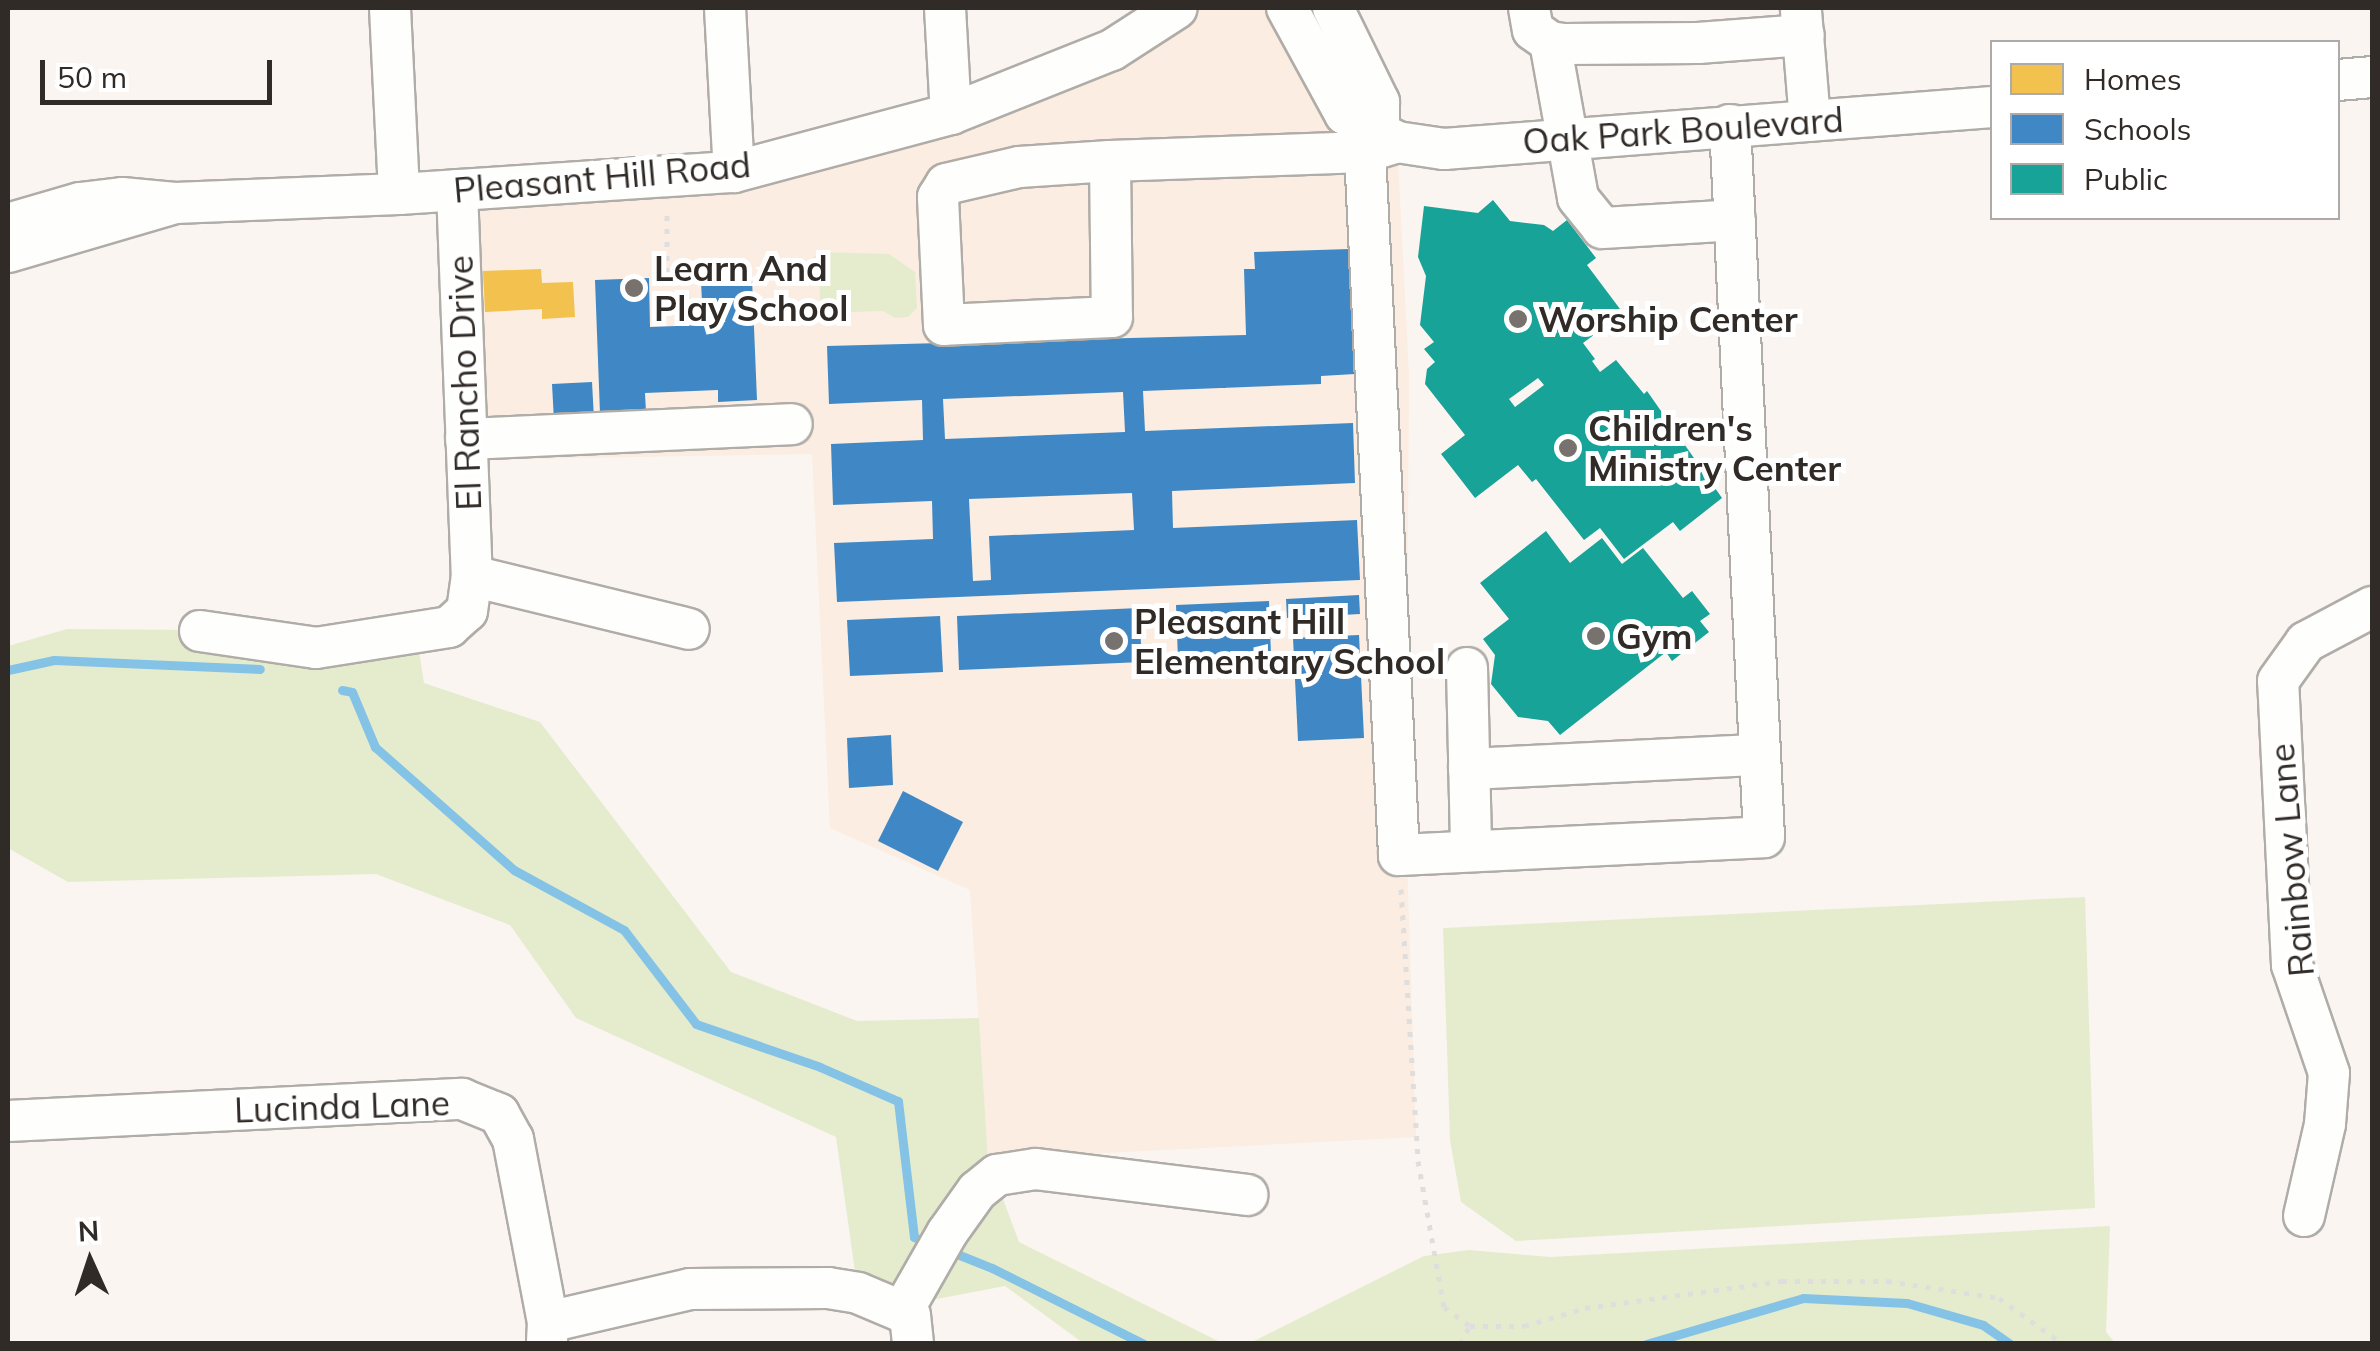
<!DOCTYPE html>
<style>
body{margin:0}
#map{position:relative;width:2380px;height:1351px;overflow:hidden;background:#faf5f0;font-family:Mulish,sans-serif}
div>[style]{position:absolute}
.built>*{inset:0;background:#fbede1}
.green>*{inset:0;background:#e5ecce}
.homes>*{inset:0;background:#f2c14e}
.schools>*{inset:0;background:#3f88c5}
.public>*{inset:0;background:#17a398}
.stream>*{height:9px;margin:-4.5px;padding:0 4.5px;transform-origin:4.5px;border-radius:4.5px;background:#85c3e6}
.path>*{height:5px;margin-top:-2.5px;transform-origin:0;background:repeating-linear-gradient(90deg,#e0dedc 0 5px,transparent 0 13px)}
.roads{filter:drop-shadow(2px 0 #b0aca7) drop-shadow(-2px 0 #b0aca7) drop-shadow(0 2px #b0aca7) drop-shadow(0 -2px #b0aca7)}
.minor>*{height:40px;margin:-20px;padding:0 20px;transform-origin:20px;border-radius:20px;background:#fefefd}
.dots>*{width:28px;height:28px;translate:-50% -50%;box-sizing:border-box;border:5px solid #fff;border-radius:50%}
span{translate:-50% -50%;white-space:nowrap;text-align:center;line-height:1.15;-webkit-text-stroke:10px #fff;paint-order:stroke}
.street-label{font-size:35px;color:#312b27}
.poi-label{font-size:35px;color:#312b27;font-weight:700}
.left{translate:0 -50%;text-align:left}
.frame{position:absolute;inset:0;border:10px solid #312b27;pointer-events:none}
.legend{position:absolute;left:1990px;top:40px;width:350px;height:180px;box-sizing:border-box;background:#fff;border:2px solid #adaaa9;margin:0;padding:12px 18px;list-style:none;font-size:30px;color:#312b27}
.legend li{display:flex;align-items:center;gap:20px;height:50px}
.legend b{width:50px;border:2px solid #adaaa9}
.north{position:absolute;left:40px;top:1211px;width:100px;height:100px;-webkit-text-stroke:8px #fff;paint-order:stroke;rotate:357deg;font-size:28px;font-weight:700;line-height:40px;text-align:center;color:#312b27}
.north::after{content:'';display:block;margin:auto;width:35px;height:45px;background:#312b27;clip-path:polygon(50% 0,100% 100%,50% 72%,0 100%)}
.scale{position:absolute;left:40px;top:60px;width:232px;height:45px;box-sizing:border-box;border:5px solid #312b27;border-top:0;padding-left:12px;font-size:30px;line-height:35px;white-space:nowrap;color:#312b27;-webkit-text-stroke:8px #fff;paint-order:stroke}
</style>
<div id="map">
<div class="built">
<i style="clip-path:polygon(1177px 8px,1287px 8px,1397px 142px,1409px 374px,1406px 829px,1416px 1137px,988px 1159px,970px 890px,830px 828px,812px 454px,465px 460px,466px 193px,572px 182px,951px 113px)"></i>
</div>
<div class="green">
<i style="clip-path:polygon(820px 252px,889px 254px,915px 272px,917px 308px,908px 317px,895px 318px,883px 311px,821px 313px,819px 280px,809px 269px,809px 261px)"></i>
<i style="clip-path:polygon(67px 629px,416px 632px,424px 683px,540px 722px,731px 972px,857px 1021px,979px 1018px,988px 1159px,1019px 1242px,1222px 1343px,1083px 1343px,1005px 1286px,916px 1303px,858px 1293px,836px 1137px,576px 1018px,510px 925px,376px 874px,68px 882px,8px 848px,8px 646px)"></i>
<i style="clip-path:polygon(2085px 897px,2095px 1208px,1516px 1241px,1461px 1202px,1450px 1140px,1443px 928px)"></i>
<i style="clip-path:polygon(2110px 1226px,2106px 1332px,2115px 1343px,1250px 1343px,1424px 1256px,1469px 1250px,1550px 1257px)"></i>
</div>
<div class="homes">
<i style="clip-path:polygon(541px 269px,542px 283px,573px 282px,575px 317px,542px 319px,542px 309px,485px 312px,483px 271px)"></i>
</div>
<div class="schools">
<i style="clip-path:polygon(evenodd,1350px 249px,1355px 374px,1321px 376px,1321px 384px,1143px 391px,1145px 431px,1353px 423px,1355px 483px,1172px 491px,1173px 528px,1357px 520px,1360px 580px,837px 602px,834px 543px,933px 539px,932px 501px,833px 505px,831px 444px,923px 440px,922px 400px,829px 404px,827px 346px,1246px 335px,1244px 269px,1255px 269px,1254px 252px,1350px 249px,1123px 392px,1125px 432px,945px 439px,943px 399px,1123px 392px,1350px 249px,1132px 493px,1134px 530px,989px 536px,991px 580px,973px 581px,969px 499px,1132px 493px)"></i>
<i style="clip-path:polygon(649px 278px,650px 327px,703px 325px,701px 281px,752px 279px,757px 400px,718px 402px,718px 390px,645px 393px,646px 412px,600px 414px,595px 280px)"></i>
<i style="clip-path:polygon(592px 382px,594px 419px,554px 421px,552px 384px)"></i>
<i style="clip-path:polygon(1359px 595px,1360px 614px,1287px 618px,1286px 599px)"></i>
<i style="clip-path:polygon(1269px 601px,1271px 656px,1178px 660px,1176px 605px)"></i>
<i style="clip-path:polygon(1139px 608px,1142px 662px,959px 670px,957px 616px)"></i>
<i style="clip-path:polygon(940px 616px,943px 672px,850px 676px,847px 620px)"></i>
<i style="clip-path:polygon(1359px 635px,1364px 738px,1298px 741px,1293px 638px)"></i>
<i style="clip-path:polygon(891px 735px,893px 785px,849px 788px,847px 738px)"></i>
<i style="clip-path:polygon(903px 791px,963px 822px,938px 871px,878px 841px)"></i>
</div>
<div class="public">
<i style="clip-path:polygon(evenodd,1493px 200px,1510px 221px,1544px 225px,1553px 231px,1567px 220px,1596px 258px,1587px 265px,1623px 313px,1583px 343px,1595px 359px,1592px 361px,1600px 372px,1616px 360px,1644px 394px,1647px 391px,1722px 498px,1680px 531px,1673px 522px,1624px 559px,1600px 528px,1584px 540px,1536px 479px,1532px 482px,1518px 465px,1475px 498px,1441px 454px,1465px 435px,1425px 384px,1427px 369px,1435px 362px,1424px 349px,1434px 342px,1420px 325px,1426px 276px,1418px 257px,1424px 206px,1478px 213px,1493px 200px,1538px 378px,1544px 385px,1515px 407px,1509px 399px,1538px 378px)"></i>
<i style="clip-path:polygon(1546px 531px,1570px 563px,1602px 538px,1622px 564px,1643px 548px,1683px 598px,1692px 591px,1710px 614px,1700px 621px,1709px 632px,1672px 661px,1666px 652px,1560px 735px,1548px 721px,1518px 717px,1491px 684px,1495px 655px,1483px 639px,1509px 619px,1480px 583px)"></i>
</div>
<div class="stream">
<i style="left:8px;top:670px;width:47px;rotate:-12.3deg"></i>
<i style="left:54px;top:660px;width:206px;rotate:2.5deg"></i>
<i style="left:342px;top:690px;width:10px;rotate:11deg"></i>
<i style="left:352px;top:692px;width:60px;rotate:67.3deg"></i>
<i style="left:375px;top:747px;width:186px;rotate:41.5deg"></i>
<i style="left:514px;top:870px;width:125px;rotate:28.6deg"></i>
<i style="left:624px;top:930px;width:118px;rotate:52.5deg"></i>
<i style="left:696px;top:1024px;width:131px;rotate:19.1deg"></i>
<i style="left:820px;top:1067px;width:85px;rotate:23.6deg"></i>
<i style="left:898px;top:1101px;width:137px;rotate:83.3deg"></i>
<i style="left:914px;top:1237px;width:14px;rotate:25deg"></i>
<i style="left:947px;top:1250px;width:48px;rotate:21.8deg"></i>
<i style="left:992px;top:1268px;width:170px;rotate:26.6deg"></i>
<i style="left:1646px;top:1344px;width:164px;rotate:-16.3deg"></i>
<i style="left:1803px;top:1298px;width:104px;rotate:2.8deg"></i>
<i style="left:1907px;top:1303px;width:79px;rotate:16.1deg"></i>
<i style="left:1983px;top:1325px;width:33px;rotate:35deg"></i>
</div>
<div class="path">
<i style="left:667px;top:286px;width:74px;rotate:-90deg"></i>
<i style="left:1401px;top:889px;width:273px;rotate:86.4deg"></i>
<i style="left:1418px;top:1161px;width:148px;rotate:79.9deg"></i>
<i style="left:1444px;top:1307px;width:32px;rotate:36deg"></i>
<i style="left:1470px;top:1326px;width:54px"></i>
<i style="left:1524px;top:1326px;width:64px;rotate:-16.4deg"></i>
<i style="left:1585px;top:1308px;width:199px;rotate:-7.8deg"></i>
<i style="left:1782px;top:1281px;width:105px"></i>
<i style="left:1887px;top:1281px;width:113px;rotate:8.6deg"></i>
<i style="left:1999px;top:1298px;width:79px;rotate:35.7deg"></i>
<i style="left:1460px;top:1344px;width:21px;rotate:-61deg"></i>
</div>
<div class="roads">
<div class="minor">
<i style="left:390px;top:8px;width:186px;rotate:87.2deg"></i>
<i style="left:725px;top:8px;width:164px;rotate:86.9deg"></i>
<i style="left:945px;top:8px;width:106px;rotate:86.8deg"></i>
<i style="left:1287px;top:8px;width:121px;rotate:61.3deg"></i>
<i style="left:1345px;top:114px;width:59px;rotate:28.3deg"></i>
<i style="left:1397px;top:142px;width:48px;rotate:8.5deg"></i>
<i style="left:1444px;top:149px;width:550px;rotate:-4.38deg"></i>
<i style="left:1333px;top:8px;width:105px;rotate:63.9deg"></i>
<i style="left:1379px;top:102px;width:27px;rotate:90deg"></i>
<i style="left:1529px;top:8px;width:22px;rotate:80deg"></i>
<i style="left:1533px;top:30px;width:21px;rotate:35deg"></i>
<i style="left:1550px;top:42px;width:14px;rotate:8deg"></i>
<i style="left:1564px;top:44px;width:134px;rotate:-0.4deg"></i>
<i style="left:1698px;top:43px;width:106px;rotate:-4.3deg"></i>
<i style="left:1801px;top:11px;width:110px;rotate:85.3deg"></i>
<i style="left:1550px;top:42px;width:158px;rotate:79.8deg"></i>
<i style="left:1578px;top:198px;width:38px;rotate:51deg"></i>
<i style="left:1602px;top:228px;width:133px;rotate:-3.4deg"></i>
<i style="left:2338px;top:80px;width:34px;rotate:-5deg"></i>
<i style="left:1365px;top:152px;width:704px;rotate:87.23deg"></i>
<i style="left:1399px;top:855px;width:365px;rotate:-2.8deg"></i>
<i style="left:1764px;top:837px;width:713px;rotate:-92.73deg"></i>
<i style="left:1110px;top:161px;width:156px;rotate:89.3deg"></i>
<i style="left:1112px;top:317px;width:168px;rotate:177.3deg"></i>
<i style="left:944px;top:325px;width:128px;rotate:-92.7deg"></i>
<i style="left:938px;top:197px;width:15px;rotate:-58deg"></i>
<i style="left:946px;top:184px;width:75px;rotate:-13.1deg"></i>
<i style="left:1019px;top:167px;width:91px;rotate:-3.8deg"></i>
<i style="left:1110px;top:161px;width:255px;rotate:-2deg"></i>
<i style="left:1365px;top:152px;width:34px;rotate:-17deg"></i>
<i style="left:457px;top:190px;width:386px;rotate:87.8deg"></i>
<i style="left:175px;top:203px;width:224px;rotate:-2.3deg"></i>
<i style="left:399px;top:194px;width:336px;rotate:-3.8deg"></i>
<i style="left:734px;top:172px;width:225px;rotate:-15deg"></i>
<i style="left:951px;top:114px;width:173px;rotate:-21.7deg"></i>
<i style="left:1112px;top:50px;width:77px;rotate:-32.9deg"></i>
<i style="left:8px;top:224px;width:75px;rotate:-16.3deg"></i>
<i style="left:80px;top:203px;width:42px;rotate:-6.8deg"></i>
<i style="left:122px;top:198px;width:53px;rotate:5.4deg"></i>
<i style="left:175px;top:203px;width:174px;rotate:163.6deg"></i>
<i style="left:466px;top:439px;width:326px;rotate:-2.6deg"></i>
<i style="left:200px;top:631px;width:117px;rotate:8.3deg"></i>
<i style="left:316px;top:648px;width:135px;rotate:-9deg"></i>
<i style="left:449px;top:627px;width:24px;rotate:-42deg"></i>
<i style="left:467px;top:611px;width:35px;rotate:-82deg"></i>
<i style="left:472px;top:576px;width:223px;rotate:13.7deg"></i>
<i style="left:1467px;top:668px;width:183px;rotate:88.7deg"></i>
<i style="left:1469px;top:769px;width:291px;rotate:-2.8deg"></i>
<i style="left:8px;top:1121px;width:455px;rotate:-2.8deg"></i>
<i style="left:462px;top:1099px;width:40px;rotate:22deg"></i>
<i style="left:499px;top:1114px;width:29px;rotate:61deg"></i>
<i style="left:513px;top:1139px;width:186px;rotate:79.2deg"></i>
<i style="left:548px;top:1322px;width:22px;rotate:93deg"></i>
<i style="left:2304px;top:1216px;width:94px;rotate:-77.1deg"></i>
<i style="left:2325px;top:1124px;width:51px;rotate:-85.5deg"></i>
<i style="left:2329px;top:1073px;width:114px;rotate:-108.9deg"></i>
<i style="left:2292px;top:965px;width:284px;rotate:-92.8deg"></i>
<i style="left:2278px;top:681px;width:48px;rotate:-54.3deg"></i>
<i style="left:2306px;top:642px;width:75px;rotate:-27.9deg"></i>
<i style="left:902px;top:1312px;width:91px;rotate:-60.3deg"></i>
<i style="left:947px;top:1233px;width:52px;rotate:-54.5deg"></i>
<i style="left:977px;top:1191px;width:26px;rotate:-39deg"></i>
<i style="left:997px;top:1175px;width:39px;rotate:-9deg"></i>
<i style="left:1036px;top:1169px;width:213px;rotate:7deg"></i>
<i style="left:548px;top:1322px;width:146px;rotate:-13.1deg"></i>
<i style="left:690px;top:1289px;width:138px;rotate:-0.4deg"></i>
<i style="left:828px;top:1288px;width:30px;rotate:9deg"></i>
<i style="left:858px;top:1293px;width:56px;rotate:22.9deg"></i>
<i style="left:910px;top:1315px;width:29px;rotate:84deg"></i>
</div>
</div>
<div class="dots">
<i style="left:634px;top:288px;background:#77726d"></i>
<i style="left:1518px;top:319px;background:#77726d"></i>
<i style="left:1568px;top:448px;background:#77726d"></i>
<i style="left:1596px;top:636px;background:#77726d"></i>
<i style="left:1114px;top:641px;background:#77726d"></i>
</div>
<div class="street-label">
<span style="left:1683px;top:130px;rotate:-4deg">Oak Park Boulevard</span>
<span style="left:602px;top:177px;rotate:-5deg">Pleasant Hill Road</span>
<span style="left:464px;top:383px;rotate:-92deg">El Rancho Drive</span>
<span style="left:2291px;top:860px;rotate:-95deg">Rainbow Lane</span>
<span style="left:342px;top:1106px;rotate:-2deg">Lucinda Lane</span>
</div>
<div class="poi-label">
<span class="left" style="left:654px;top:288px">Learn And<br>Play School</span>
<span class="left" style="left:1538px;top:319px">Worship Center</span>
<span class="left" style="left:1588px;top:448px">Children's<br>Ministry Center</span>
<span class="left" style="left:1134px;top:641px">Pleasant Hill<br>Elementary School</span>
<span class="left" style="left:1616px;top:636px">Gym</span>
</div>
<div class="frame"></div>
<ul class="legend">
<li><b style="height:28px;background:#f2c14e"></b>Homes</li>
<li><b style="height:28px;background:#3f88c5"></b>Schools</li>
<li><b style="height:28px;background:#17a398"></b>Public</li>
</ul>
<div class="north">N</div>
<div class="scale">50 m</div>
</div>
